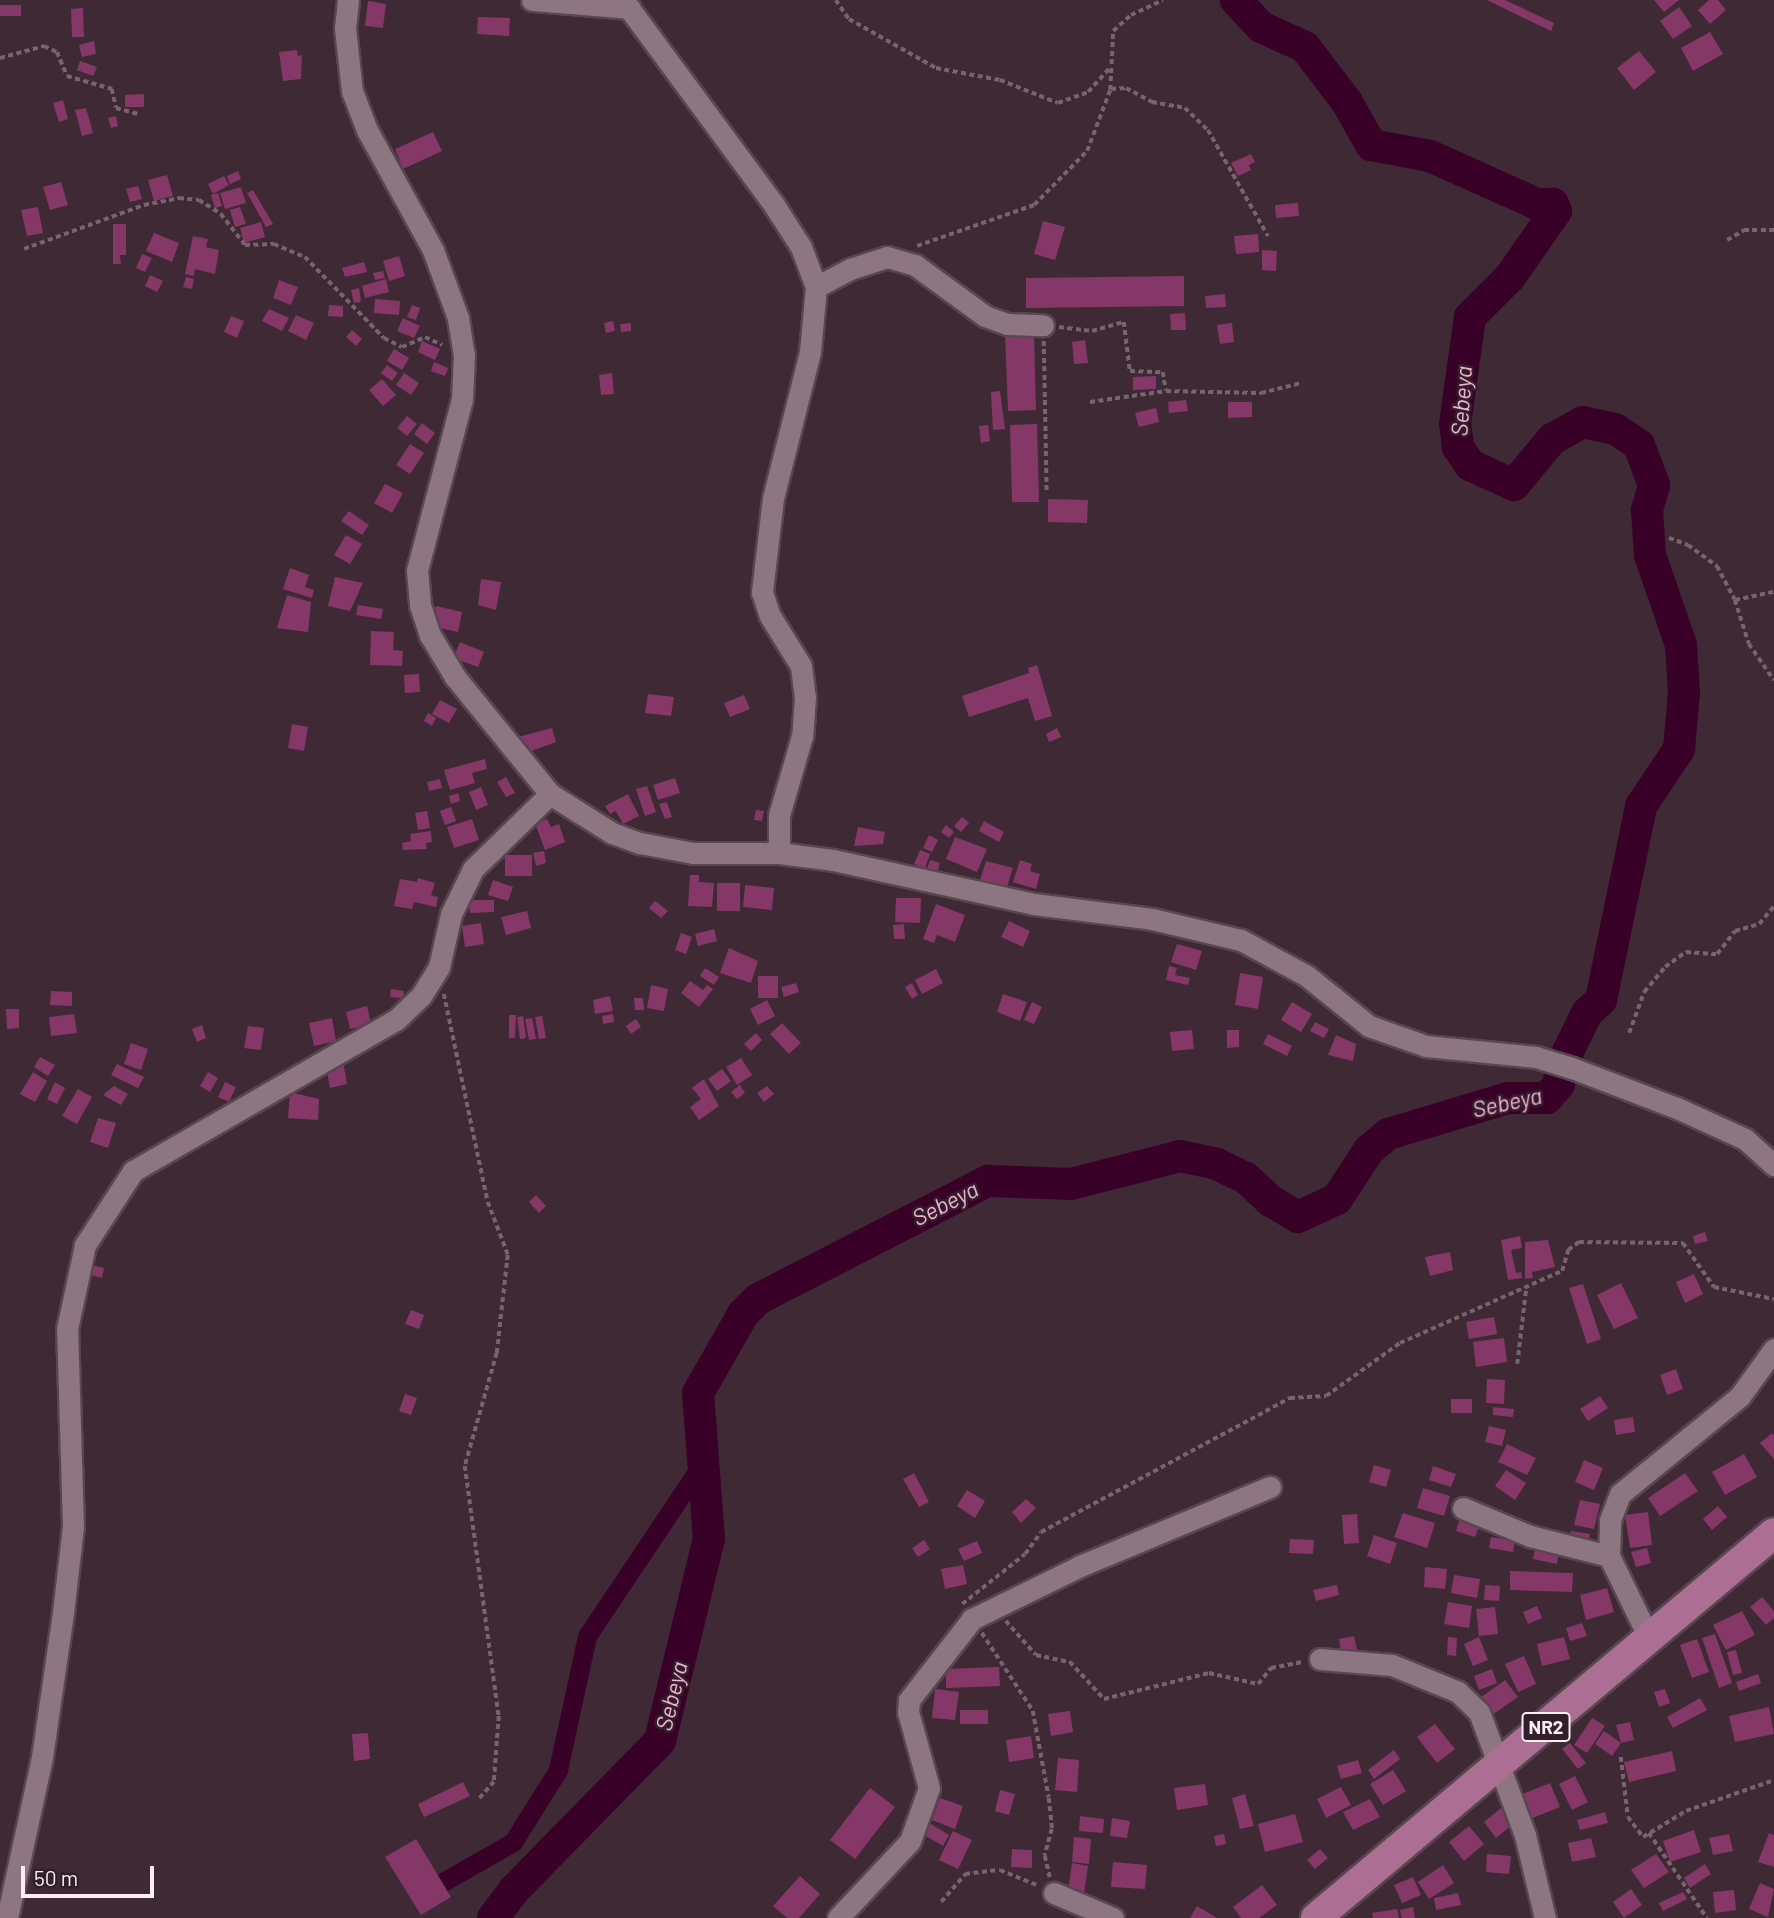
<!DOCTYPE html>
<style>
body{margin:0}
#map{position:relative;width:1774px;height:1918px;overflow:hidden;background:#3e2935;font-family:Barlow,sans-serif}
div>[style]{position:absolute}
.canal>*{height:19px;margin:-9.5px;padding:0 9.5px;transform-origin:9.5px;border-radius:9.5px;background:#390127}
.river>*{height:32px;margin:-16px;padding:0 16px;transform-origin:16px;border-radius:16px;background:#390127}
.building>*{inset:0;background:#853867}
.path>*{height:3.5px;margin-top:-1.75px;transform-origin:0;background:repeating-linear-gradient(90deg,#77646f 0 5px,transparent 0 8.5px)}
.roads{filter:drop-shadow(2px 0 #584650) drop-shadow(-2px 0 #584650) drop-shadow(0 2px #584650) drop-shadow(0 -2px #584650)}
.minor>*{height:21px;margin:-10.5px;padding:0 10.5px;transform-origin:10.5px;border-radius:10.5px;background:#8e7582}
.highway>*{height:30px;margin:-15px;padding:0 15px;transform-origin:15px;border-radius:15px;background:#ac6e92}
span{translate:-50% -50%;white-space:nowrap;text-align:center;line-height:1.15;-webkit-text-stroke:5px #331f2a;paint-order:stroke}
.shield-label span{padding:2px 5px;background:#331f2a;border:2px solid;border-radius:5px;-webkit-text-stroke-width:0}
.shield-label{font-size:19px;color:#fbedf4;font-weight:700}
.water-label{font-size:23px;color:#f3b0d5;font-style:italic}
.scale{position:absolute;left:21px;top:1866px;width:133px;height:32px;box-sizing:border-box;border:4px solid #fbedf4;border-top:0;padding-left:9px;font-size:21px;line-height:24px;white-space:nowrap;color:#fbedf4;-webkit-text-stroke:5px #331f2a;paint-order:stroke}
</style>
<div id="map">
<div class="canal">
<i style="left:443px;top:1882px;width:81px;rotate:-29.7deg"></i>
<i style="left:513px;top:1842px;width:85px;rotate:-58deg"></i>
<i style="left:558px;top:1770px;width:137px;rotate:-77.8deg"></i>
<i style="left:587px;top:1636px;width:208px;rotate:-56.2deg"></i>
</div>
<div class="river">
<i style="left:493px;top:1918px;width:34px;rotate:-53deg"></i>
<i style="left:513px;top:1891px;width:210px;rotate:-45.6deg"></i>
<i style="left:660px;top:1741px;width:208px;rotate:-76.4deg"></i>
<i style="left:709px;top:1539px;width:146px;rotate:-94.3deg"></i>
<i style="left:698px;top:1393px;width:91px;rotate:-60.3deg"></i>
<i style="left:743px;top:1314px;width:21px;rotate:-45deg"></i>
<i style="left:758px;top:1299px;width:259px;rotate:-27.2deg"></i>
<i style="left:988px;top:1181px;width:83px;rotate:2.1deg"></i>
<i style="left:1071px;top:1184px;width:113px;rotate:-14.4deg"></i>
<i style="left:1180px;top:1156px;width:38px;rotate:12deg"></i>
<i style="left:1217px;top:1164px;width:32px;rotate:26deg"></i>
<i style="left:1246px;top:1178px;width:34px;rotate:43deg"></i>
<i style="left:1271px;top:1201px;width:31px;rotate:31deg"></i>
<i style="left:1298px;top:1217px;width:43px;rotate:-24.8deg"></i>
<i style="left:1337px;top:1199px;width:59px;rotate:-56.9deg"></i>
<i style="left:1369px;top:1150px;width:25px;rotate:-40deg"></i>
<i style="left:1388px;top:1134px;width:125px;rotate:-16.7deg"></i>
<i style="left:1508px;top:1098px;width:39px"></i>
<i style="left:1547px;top:1098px;width:18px;rotate:-49deg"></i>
<i style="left:1559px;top:1084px;width:16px;rotate:-86deg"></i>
<i style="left:1560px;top:1068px;width:61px;rotate:-63.9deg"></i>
<i style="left:1587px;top:1013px;width:19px;rotate:-43deg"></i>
<i style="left:1601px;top:1000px;width:198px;rotate:-78.3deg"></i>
<i style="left:1641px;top:806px;width:69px;rotate:-56.3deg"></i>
<i style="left:1679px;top:749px;width:56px;rotate:-84.9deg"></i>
<i style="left:1684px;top:693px;width:48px;rotate:-93.6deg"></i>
<i style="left:1681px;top:645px;width:95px;rotate:-109deg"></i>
<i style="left:1650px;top:555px;width:45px;rotate:-93.8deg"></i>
<i style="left:1647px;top:510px;width:26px;rotate:-74deg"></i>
<i style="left:1654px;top:485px;width:43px;rotate:-110.6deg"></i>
<i style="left:1639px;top:445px;width:29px;rotate:-146deg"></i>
<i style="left:1615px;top:429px;width:33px;rotate:-168deg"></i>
<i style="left:1583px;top:422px;width:35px;rotate:151deg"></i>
<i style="left:1552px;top:439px;width:60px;rotate:129.6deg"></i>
<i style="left:1514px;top:485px;width:48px;rotate:-155.6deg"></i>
<i style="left:1470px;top:465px;width:22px;rotate:-124deg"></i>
<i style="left:1458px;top:447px;width:23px;rotate:-97deg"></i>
<i style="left:1455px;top:424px;width:108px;rotate:-82deg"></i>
<i style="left:1470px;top:317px;width:57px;rotate:-45deg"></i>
<i style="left:1510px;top:277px;width:80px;rotate:-55.1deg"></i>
<i style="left:1556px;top:211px;width:8px;rotate:-113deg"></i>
<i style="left:1553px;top:204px;width:16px;rotate:180deg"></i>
<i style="left:1537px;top:204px;width:117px;rotate:-155.8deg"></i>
<i style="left:1430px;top:156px;width:60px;rotate:-169.4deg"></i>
<i style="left:1371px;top:145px;width:49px;rotate:-119.2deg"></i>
<i style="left:1347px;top:102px;width:69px;rotate:-127.4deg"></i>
<i style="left:1305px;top:47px;width:48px;rotate:-155.6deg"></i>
<i style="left:1261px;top:27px;width:37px;rotate:-133deg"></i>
</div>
<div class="building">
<i style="clip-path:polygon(1487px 0,1505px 0,1554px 23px,1551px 31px)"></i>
<i style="clip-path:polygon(1654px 0,1679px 0,1664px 12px)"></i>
<i style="clip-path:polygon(1709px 0,1718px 0,1726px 10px,1710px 24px,1698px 10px)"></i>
<i style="clip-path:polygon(368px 1px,386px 4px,383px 28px,365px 26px)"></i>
<i style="clip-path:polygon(0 5px,21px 5px,21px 16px,0 16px)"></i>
<i style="clip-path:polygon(1679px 7px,1692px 26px,1673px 39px,1660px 21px)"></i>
<i style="clip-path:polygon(83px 8px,84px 37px,72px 37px,71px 9px)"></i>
<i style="clip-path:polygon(478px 17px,510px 18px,509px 36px,477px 34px)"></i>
<i style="clip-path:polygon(1710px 32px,1723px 54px,1693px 71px,1681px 48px)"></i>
<i style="clip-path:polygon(94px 41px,96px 54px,82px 57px,79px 45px)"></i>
<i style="clip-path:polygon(297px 50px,298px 56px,302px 55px,301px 79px,283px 81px,279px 52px)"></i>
<i style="clip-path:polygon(1639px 51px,1656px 72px,1634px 90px,1617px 68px)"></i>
<i style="clip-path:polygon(80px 61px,97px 67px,93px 76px,77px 70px)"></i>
<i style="clip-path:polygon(144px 94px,144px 107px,125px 107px,125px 95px)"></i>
<i style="clip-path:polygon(63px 100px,68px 119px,59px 122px,53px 103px)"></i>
<i style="clip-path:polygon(86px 108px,93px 133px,82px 136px,75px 110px)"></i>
<i style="clip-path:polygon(116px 116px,118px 126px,111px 128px,108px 118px)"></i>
<i style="clip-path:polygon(433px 132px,442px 151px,403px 169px,395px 149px)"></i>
<i style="clip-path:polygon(1251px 154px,1255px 162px,1249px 165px,1251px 170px,1238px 176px,1231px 163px)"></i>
<i style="clip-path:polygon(238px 171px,241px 179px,230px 184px,227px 176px)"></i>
<i style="clip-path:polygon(167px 175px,173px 196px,154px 201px,148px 180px)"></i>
<i style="clip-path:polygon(224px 176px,229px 185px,213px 194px,208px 184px)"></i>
<i style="clip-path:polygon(61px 182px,68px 205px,50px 210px,43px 187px)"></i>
<i style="clip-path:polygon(138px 186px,142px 199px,130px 202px,126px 189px)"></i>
<i style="clip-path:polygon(241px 187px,246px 203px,225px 209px,220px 193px)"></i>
<i style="clip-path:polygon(253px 190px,273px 224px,266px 227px,247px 193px)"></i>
<i style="clip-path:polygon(218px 193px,222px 206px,215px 208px,211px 195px)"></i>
<i style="clip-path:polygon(1298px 203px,1299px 216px,1276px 218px,1275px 205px)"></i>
<i style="clip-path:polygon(38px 207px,43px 233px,27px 236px,21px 210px)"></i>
<i style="clip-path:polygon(240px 207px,246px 224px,235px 227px,230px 210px)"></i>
<i style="clip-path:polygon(1043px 221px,1065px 227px,1055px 260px,1034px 254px)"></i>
<i style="clip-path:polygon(261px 222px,265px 237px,244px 243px,240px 228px)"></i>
<i style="clip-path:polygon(113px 224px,126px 224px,126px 255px,120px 255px,121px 264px,113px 264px)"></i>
<i style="clip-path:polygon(154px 233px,179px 243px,172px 262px,146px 251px)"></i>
<i style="clip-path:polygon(1258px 234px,1259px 252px,1236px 254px,1234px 236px)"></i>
<i style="clip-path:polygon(193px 236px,208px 239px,206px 247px,219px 250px,215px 274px,195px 269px,194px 276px,185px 274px)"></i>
<i style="clip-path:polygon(1262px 250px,1277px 251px,1276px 271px,1262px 270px)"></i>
<i style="clip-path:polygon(142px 254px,152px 258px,145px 272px,136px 268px)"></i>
<i style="clip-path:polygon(399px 256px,405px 276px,389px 281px,383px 261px)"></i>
<i style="clip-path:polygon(364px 262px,367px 272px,345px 277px,342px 268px)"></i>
<i style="clip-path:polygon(383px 271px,385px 278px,375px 280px,373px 273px)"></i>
<i style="clip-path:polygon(150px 275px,163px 281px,157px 292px,145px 286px)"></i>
<i style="clip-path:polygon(1184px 276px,1184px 306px,1026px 308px,1026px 278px)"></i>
<i style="clip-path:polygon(186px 277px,194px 279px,192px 289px,183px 287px)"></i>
<i style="clip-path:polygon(386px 279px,389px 292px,365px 298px,362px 286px)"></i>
<i style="clip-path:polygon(279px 280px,298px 287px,291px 305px,273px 298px)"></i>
<i style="clip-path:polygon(359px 288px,361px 302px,354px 303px,351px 290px)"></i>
<i style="clip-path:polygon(1225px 294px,1226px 307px,1206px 308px,1205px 296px)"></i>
<i style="clip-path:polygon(375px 299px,400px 301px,399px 315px,374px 313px)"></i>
<i style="clip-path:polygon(329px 305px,343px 306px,343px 317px,328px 316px)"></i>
<i style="clip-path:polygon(412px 305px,420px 308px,416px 320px,407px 317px)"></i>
<i style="clip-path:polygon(269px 309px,289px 318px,282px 331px,262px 321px)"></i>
<i style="clip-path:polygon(1185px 313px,1186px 330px,1171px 330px,1170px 314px)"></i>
<i style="clip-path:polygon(296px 315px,314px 323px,306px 340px,288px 331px)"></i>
<i style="clip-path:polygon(231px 316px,244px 321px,237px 338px,224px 332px)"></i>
<i style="clip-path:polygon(403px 318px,420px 326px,414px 338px,397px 331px)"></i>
<i style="clip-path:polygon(613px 321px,615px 331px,606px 333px,604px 323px)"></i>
<i style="clip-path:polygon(631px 323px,631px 331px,621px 332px,620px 324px)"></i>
<i style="clip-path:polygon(1232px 323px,1234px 342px,1220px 344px,1217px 325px)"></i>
<i style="clip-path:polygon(352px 330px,362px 339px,356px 346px,346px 337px)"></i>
<i style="clip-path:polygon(1034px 334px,1036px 410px,1008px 411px,1005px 335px)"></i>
<i style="clip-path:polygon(1085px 340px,1088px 363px,1074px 364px,1072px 342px)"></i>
<i style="clip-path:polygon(422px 341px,440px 349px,435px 360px,418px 352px)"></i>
<i style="clip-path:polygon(394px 349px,409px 358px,402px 370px,387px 361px)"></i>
<i style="clip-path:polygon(434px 362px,448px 368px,445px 376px,431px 371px)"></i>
<i style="clip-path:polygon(387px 365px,398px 373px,392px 381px,381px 373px)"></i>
<i style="clip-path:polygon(404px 373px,419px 383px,411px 395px,396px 385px)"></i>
<i style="clip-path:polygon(612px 373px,614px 394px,601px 395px,599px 375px)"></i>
<i style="clip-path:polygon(1156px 376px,1156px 389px,1133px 390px,1133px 377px)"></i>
<i style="clip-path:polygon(382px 379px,396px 395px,383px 406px,369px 390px)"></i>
<i style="clip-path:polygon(1000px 391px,1005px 429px,993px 430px,991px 392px)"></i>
<i style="clip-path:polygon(1186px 400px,1188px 411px,1169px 413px,1168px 402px)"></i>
<i style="clip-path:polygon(1228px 402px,1252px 402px,1252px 417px,1228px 418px)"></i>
<i style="clip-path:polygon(1156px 408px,1159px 422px,1139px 427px,1135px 413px)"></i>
<i style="clip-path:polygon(407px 416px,417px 424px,407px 436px,397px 428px)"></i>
<i style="clip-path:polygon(422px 423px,435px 433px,427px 444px,414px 434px)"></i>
<i style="clip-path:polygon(1037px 424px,1039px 502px,1012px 502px,1010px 425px)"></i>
<i style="clip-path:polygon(988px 425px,990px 441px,981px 443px,979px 426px)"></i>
<i style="clip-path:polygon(410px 444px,424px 453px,410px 474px,396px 465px)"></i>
<i style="clip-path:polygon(385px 484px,403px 493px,392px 513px,374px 503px)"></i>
<i style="clip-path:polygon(1048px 499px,1088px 500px,1087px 523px,1048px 522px)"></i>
<i style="clip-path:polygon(349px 511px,369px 525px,362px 535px,341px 521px)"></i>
<i style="clip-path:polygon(346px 535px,362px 544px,350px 564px,334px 555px)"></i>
<i style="clip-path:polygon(290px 568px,309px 575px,305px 587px,314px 590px,312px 598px,283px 589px)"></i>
<i style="clip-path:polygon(335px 577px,363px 583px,350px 611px,328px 606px)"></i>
<i style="clip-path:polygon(481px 579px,501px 582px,496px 610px,478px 605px)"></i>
<i style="clip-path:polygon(287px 595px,311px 602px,308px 632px,277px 628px)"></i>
<i style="clip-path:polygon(358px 605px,383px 609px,381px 619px,356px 615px)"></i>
<i style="clip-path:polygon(436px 606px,462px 612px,458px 632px,431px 626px)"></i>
<i style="clip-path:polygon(371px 631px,394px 632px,393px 650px,403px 651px,402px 666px,370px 665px)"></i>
<i style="clip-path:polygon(460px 642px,484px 652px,478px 667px,453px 658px)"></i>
<i style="clip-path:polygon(1037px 665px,1052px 716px,1035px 721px,1028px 698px,969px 717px,962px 696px,1029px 673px,1028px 668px)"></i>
<i style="clip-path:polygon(419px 674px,420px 692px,405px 693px,404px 675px)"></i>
<i style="clip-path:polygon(648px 694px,674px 697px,671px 716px,645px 713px)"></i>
<i style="clip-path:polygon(744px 695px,750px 709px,730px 717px,724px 703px)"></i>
<i style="clip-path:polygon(440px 700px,457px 709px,449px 723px,432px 714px)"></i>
<i style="clip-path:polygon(428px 713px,436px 718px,432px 726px,424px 721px)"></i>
<i style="clip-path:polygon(292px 724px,308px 727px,304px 751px,288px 748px)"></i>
<i style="clip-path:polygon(552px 728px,556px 742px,523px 754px,518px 737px)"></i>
<i style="clip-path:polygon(1057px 728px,1061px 737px,1049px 742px,1046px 734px)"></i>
<i style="clip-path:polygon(485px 759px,487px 769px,472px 773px,475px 783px,450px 790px,444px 770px)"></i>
<i style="clip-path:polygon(506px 777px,515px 793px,506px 797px,497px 782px)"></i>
<i style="clip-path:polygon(675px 778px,680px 793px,658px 800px,653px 785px)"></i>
<i style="clip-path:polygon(440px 779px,442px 788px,429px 791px,427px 782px)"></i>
<i style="clip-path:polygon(647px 786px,656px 812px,645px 816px,636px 789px)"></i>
<i style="clip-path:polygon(481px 787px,488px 805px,476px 810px,469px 792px)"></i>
<i style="clip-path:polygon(458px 793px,460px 801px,451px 804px,449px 796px)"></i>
<i style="clip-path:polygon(628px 794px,639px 816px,623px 824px,616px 811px,610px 814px,605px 806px)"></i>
<i style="clip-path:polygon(667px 802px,672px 817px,665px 819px,659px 804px)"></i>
<i style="clip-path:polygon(451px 807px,456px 821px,445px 825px,440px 811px)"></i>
<i style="clip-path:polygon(756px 810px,764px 811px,762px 821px,754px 820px)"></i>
<i style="clip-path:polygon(427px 811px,430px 828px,418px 830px,415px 813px)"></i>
<i style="clip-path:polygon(962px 817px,969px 823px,961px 832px,954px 826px)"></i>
<i style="clip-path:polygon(472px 819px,479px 840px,454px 848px,447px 827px)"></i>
<i style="clip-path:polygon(547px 819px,551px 827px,559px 824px,565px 842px,545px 850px,535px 823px)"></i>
<i style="clip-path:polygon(984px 821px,1004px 832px,999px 842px,979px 831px)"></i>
<i style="clip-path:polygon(946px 825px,954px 832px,949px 838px,941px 832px)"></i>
<i style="clip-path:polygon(858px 827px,885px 832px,883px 844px,854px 846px)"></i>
<i style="clip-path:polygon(431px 831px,432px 842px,426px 843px,427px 849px,403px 850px,402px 843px,411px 841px,410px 834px)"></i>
<i style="clip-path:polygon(929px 835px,938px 840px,932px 852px,923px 848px)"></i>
<i style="clip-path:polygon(955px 837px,987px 849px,977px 872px,946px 859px)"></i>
<i style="clip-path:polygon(920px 850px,930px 854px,925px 868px,914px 864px)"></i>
<i style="clip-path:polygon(544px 851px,546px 863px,536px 866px,533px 853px)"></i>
<i style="clip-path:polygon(505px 855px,532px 855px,532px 876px,505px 876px)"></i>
<i style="clip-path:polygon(930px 860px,940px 863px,937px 873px,927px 869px)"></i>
<i style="clip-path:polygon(1020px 860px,1032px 864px,1030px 871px,1040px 874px,1036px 889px,1013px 882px)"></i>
<i style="clip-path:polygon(986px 861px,1013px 868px,1007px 887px,980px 880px)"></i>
<i style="clip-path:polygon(690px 875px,699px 875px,699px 882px,714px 883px,712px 907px,688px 906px)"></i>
<i style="clip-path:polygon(418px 878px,435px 883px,431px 895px,438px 897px,436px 907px,414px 902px,412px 909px,394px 906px,400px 879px,417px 882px)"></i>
<i style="clip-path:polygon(493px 880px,513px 887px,508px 901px,488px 895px)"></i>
<i style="clip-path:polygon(717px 883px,740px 883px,740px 911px,717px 911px)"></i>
<i style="clip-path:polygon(745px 885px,774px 888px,772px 910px,743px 907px)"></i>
<i style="clip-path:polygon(896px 898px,921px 898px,920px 923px,895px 922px)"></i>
<i style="clip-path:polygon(469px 900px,494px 900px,494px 912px,470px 913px)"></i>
<i style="clip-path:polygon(655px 901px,668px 911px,661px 918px,649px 908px)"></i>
<i style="clip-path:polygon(936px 904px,965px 915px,955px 942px,937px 935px,934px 943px,923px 939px)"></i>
<i style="clip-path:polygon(527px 911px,531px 928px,506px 935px,501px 917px)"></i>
<i style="clip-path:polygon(1009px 921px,1030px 931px,1023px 947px,1001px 937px)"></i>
<i style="clip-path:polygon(481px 923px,484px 944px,465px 947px,462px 926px)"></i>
<i style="clip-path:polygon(904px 924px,905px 939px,894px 939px,893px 925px)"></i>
<i style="clip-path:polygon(714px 929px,717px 941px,698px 946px,695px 934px)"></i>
<i style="clip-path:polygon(681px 933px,692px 937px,686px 954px,675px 950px)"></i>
<i style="clip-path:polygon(1177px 944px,1202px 951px,1196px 970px,1171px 962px)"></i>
<i style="clip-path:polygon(729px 948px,758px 961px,751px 983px,720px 973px)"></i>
<i style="clip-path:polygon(1169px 966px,1177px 968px,1175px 975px,1190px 978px,1188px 985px,1166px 980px)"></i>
<i style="clip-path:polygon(705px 968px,719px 977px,714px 985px,700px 976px)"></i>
<i style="clip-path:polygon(936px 969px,943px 983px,922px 994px,915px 980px)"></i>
<i style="clip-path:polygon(1240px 973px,1263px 977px,1258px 1009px,1235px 1005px)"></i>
<i style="clip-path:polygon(758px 976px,778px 976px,778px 998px,758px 998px)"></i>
<i style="clip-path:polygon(690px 981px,703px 990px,707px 985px,713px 989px,699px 1007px,681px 993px)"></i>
<i style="clip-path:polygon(796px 983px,799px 992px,784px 997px,781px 987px)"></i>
<i style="clip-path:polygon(912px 983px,918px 995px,912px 999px,905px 987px)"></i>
<i style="clip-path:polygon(651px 985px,668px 989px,664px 1011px,647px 1008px)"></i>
<i style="clip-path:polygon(391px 989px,404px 991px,403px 998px,390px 997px)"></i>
<i style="clip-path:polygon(51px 991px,72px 992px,72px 1006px,50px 1005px)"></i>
<i style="clip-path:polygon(1003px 994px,1027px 1002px,1020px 1021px,997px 1012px)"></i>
<i style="clip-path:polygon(610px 996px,613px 1011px,595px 1014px,593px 1000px)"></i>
<i style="clip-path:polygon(634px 998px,643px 998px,644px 1010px,635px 1010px)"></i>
<i style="clip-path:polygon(767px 1000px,775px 1016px,758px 1025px,750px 1009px)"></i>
<i style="clip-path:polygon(1032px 1002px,1042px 1007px,1034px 1024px,1024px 1020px)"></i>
<i style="clip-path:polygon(1292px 1002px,1312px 1014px,1301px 1032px,1281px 1020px)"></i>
<i style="clip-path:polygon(367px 1006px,371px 1024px,350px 1029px,346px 1012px)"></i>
<i style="clip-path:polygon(6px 1009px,19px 1009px,19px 1028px,7px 1029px)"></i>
<i style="clip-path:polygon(74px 1014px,77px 1033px,51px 1036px,49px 1017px)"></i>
<i style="clip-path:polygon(613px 1014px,614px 1022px,603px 1024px,602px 1016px)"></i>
<i style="clip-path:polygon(509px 1015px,516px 1015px,515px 1038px,509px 1038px)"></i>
<i style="clip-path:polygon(523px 1016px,526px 1038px,520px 1039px,517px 1017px)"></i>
<i style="clip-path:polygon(542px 1016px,546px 1038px,539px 1039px,535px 1017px)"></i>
<i style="clip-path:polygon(332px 1018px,336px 1041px,314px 1046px,309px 1023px)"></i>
<i style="clip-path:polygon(532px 1018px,536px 1039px,529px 1040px,525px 1019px)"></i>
<i style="clip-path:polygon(636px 1019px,641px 1027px,631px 1034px,626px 1026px)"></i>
<i style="clip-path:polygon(1315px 1022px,1329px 1029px,1324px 1038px,1310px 1031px)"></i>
<i style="clip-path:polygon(782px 1023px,801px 1043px,789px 1054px,770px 1034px)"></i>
<i style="clip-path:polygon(202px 1025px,206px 1038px,197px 1042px,192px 1029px)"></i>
<i style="clip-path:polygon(248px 1026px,264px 1028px,261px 1050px,244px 1048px)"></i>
<i style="clip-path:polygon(1192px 1030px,1194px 1049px,1172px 1051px,1170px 1032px)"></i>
<i style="clip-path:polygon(1227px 1030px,1239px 1030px,1239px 1047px,1227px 1048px)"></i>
<i style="clip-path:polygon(756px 1033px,762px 1040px,751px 1051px,744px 1044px)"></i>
<i style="clip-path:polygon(1268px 1034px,1292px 1046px,1287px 1056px,1263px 1044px)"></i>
<i style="clip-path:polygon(1336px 1035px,1356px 1044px,1353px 1061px,1328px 1055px)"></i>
<i style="clip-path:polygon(131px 1043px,148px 1049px,141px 1070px,124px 1064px)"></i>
<i style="clip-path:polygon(40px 1057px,55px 1065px,48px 1076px,34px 1067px)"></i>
<i style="clip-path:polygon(741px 1058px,752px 1075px,737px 1085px,726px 1067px)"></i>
<i style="clip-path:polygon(343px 1061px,347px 1084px,330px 1088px,326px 1065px)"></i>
<i style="clip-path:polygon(117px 1064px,144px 1077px,138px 1088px,111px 1075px)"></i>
<i style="clip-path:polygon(722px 1069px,731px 1081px,717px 1091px,708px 1079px)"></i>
<i style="clip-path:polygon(33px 1072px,47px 1081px,35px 1102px,20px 1094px)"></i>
<i style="clip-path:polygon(208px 1072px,218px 1078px,210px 1092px,200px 1086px)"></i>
<i style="clip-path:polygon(704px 1079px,719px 1106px,699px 1120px,690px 1107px,701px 1099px,692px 1088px)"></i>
<i style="clip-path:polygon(55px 1082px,65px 1088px,57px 1104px,47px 1099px)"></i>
<i style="clip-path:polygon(225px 1082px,236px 1087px,229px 1102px,218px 1097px)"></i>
<i style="clip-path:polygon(740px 1085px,745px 1093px,737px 1099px,731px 1092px)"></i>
<i style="clip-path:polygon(114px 1086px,128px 1094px,121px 1105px,103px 1095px)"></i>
<i style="clip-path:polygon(767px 1086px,774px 1094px,764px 1102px,757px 1093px)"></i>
<i style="clip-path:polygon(78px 1089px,92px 1097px,77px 1124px,62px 1116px)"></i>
<i style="clip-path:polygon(290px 1092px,319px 1099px,318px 1120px,288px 1118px)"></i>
<i style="clip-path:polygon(98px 1118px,116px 1123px,108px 1148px,90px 1142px)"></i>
<i style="clip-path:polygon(536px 1195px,546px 1206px,539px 1213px,529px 1202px)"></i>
<i style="clip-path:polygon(1705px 1232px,1708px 1241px,1695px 1244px,1693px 1236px)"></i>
<i style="clip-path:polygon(1520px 1236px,1522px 1248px,1511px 1250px,1516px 1273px,1521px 1272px,1522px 1278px,1508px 1280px,1501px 1240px)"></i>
<i style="clip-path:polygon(1548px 1240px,1555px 1267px,1532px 1272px,1533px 1278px,1525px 1279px,1525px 1242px)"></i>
<i style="clip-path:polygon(1450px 1252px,1453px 1270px,1430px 1276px,1425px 1257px)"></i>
<i style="clip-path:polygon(91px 1265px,104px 1268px,102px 1278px,88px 1274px)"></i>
<i style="clip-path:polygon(1694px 1274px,1703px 1294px,1685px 1303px,1676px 1282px)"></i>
<i style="clip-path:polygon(1621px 1283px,1638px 1318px,1614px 1329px,1597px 1295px)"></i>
<i style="clip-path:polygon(1583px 1284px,1601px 1339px,1587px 1344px,1569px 1288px)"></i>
<i style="clip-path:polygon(411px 1310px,424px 1315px,419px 1329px,405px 1324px)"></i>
<i style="clip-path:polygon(1494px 1317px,1497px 1334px,1469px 1339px,1466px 1322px)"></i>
<i style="clip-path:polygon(1504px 1338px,1507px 1362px,1476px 1367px,1473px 1342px)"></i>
<i style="clip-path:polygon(1676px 1369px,1683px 1389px,1667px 1395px,1660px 1375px)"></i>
<i style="clip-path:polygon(1487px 1379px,1505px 1380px,1504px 1404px,1486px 1403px)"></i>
<i style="clip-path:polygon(405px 1394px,417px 1398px,411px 1415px,399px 1411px)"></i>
<i style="clip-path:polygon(1600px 1396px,1608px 1408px,1588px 1421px,1580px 1409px)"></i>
<i style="clip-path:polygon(1451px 1399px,1472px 1399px,1472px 1413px,1451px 1413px)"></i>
<i style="clip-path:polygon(1493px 1407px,1514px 1409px,1513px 1417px,1493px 1415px)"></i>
<i style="clip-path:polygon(1633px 1417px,1635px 1432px,1616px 1435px,1614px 1420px)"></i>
<i style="clip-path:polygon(1489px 1426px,1506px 1430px,1502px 1446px,1485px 1442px)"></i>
<i style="clip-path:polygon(1772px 1433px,1774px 1436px,1774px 1459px,1760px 1443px)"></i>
<i style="clip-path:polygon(1507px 1444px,1536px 1458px,1527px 1475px,1498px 1462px)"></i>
<i style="clip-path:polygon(1744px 1454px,1757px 1477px,1725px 1495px,1712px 1472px)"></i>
<i style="clip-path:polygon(1584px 1460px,1603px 1468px,1594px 1490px,1575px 1482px)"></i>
<i style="clip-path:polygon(1374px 1465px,1391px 1470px,1386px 1487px,1369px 1482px)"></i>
<i style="clip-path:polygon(1433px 1466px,1456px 1474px,1451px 1487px,1429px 1480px)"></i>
<i style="clip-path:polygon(1506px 1470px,1526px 1483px,1515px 1500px,1495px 1486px)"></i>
<i style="clip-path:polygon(914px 1473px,929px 1502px,919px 1507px,903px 1479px)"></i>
<i style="clip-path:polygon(1685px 1473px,1698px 1491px,1660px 1516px,1648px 1498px)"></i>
<i style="clip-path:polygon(1423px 1488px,1450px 1496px,1444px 1516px,1417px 1508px)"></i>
<i style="clip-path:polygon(967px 1490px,985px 1501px,975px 1518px,957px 1506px)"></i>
<i style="clip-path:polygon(1026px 1499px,1036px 1508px,1021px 1523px,1012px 1512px)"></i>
<i style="clip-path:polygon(1580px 1500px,1600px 1504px,1594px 1529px,1574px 1525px)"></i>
<i style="clip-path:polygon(1718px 1506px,1727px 1517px,1712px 1530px,1703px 1519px)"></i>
<i style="clip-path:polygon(1648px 1512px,1652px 1545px,1630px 1548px,1625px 1515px)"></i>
<i style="clip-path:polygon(1403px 1513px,1435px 1523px,1427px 1548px,1394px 1537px)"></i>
<i style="clip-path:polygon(1357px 1514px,1359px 1543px,1344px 1544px,1342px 1515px)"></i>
<i style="clip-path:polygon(1461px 1515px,1481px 1522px,1475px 1537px,1456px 1531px)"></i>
<i style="clip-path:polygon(1571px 1531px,1590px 1534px,1587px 1545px,1569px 1542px)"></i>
<i style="clip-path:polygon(1374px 1535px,1397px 1543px,1390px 1564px,1367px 1556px)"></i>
<i style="clip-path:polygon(1491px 1537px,1515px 1541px,1513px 1552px,1489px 1548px)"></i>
<i style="clip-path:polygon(1290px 1539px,1314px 1540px,1313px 1554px,1289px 1553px)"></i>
<i style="clip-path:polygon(924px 1540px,930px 1549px,918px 1557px,912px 1548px)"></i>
<i style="clip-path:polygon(977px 1541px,982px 1553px,964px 1561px,958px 1549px)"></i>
<i style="clip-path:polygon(1536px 1545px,1559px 1550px,1557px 1564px,1533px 1559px)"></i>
<i style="clip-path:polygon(1647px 1548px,1651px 1563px,1636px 1567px,1631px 1552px)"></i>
<i style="clip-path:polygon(963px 1565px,967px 1584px,945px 1589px,941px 1569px)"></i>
<i style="clip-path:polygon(1425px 1567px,1447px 1569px,1445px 1589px,1424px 1587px)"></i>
<i style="clip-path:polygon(1510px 1571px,1573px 1573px,1572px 1592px,1510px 1590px)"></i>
<i style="clip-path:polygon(1454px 1575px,1480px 1579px,1477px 1598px,1451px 1593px)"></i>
<i style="clip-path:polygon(1337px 1585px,1339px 1595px,1316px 1601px,1313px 1590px)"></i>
<i style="clip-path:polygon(1485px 1585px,1500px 1586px,1499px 1601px,1484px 1600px)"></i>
<i style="clip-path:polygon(1607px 1588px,1614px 1612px,1586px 1620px,1580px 1595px)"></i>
<i style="clip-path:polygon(1762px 1597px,1774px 1611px,1774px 1618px,1766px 1625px,1750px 1607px)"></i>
<i style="clip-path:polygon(1448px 1602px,1472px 1606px,1469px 1628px,1444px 1624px)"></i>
<i style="clip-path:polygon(1537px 1606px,1542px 1618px,1528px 1624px,1523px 1612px)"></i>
<i style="clip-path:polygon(1495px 1607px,1498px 1634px,1479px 1636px,1476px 1609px)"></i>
<i style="clip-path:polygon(1742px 1611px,1755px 1635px,1726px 1650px,1713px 1625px)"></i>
<i style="clip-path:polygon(1582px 1623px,1587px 1636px,1570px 1641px,1566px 1628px)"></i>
<i style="clip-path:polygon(1715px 1634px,1732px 1683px,1719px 1688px,1702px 1638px)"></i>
<i style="clip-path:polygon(1354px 1636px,1357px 1650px,1341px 1653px,1339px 1639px)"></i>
<i style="clip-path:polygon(1448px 1637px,1457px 1638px,1456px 1656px,1447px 1655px)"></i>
<i style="clip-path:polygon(1479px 1637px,1488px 1660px,1473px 1666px,1464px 1644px)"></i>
<i style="clip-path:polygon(1564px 1637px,1570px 1659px,1542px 1666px,1537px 1644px)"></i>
<i style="clip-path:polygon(1697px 1639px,1709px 1672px,1692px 1678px,1680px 1645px)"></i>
<i style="clip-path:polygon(1736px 1650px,1742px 1673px,1733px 1675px,1727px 1652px)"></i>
<i style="clip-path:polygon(1524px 1656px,1536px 1684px,1518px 1692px,1505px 1664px)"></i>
<i style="clip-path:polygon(999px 1667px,1000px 1686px,946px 1688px,946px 1669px)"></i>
<i style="clip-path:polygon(1492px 1669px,1497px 1683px,1479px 1690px,1474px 1676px)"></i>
<i style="clip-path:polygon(1758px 1674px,1761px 1683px,1739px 1691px,1736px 1682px)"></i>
<i style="clip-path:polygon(1505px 1680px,1518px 1697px,1492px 1715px,1480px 1698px)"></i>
<i style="clip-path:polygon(935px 1689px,959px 1692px,955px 1720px,932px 1718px)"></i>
<i style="clip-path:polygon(1665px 1689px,1670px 1703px,1659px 1707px,1654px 1692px)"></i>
<i style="clip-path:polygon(1700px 1698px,1707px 1710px,1673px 1728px,1667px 1717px)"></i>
<i style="clip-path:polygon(1769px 1707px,1774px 1734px,1735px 1742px,1729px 1716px)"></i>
<i style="clip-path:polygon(960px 1710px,988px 1710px,988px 1724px,960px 1724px)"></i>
<i style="clip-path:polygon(1070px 1711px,1073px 1732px,1051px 1736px,1048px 1714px)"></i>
<i style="clip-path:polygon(1592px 1718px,1605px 1726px,1587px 1753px,1574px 1745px)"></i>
<i style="clip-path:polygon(1630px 1722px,1634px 1740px,1621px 1743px,1616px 1725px)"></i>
<i style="clip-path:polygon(1435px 1724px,1455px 1749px,1437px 1763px,1417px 1737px)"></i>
<i style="clip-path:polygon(1604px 1731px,1621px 1743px,1612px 1756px,1595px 1744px)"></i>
<i style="clip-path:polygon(368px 1733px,370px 1759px,354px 1761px,352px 1734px)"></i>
<i style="clip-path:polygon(1031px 1736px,1034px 1758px,1009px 1762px,1006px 1740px)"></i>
<i style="clip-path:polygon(1570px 1743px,1586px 1763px,1578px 1769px,1562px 1749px)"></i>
<i style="clip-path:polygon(1394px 1750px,1400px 1759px,1374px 1779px,1368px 1770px)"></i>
<i style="clip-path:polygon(1672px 1751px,1676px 1771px,1629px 1782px,1624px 1762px)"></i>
<i style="clip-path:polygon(1058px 1758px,1079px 1760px,1077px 1792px,1055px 1790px)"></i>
<i style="clip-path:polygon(1358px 1760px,1362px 1773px,1341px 1779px,1337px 1766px)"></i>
<i style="clip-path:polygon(1393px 1770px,1406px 1791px,1383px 1805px,1370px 1784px)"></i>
<i style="clip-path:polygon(1575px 1776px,1588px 1802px,1572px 1810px,1559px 1784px)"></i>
<i style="clip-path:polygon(463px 1782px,470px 1796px,424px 1817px,418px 1804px)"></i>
<i style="clip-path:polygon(1550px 1783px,1560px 1807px,1525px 1821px,1515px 1797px)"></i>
<i style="clip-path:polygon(1205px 1784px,1208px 1805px,1177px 1810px,1174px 1788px)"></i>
<i style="clip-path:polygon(1341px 1787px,1351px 1805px,1326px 1818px,1317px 1799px)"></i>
<i style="clip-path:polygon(870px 1788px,895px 1807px,855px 1859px,830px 1840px)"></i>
<i style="clip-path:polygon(1000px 1790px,1015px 1794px,1009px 1815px,995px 1811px)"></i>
<i style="clip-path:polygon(1245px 1794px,1254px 1826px,1240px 1829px,1232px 1798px)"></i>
<i style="clip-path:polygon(940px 1798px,963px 1806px,955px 1829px,932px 1820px)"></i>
<i style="clip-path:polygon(1370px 1799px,1380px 1817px,1353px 1830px,1343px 1812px)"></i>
<i style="clip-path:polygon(1505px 1805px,1518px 1820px,1496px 1838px,1484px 1822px)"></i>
<i style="clip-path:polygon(1605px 1812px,1608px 1823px,1580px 1830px,1577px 1820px)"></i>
<i style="clip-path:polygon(1295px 1814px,1303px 1842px,1265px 1852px,1258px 1824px)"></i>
<i style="clip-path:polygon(1080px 1816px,1104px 1819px,1103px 1833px,1079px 1831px)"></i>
<i style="clip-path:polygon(1112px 1818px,1130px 1821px,1127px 1838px,1110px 1836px)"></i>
<i style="clip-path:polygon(926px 1821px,949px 1835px,943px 1846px,919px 1832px)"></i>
<i style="clip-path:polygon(1469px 1826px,1484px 1844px,1464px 1861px,1449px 1842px)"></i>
<i style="clip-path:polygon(1694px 1830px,1701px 1852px,1670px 1862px,1663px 1841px)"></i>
<i style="clip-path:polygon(953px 1831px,972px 1840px,958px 1869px,939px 1860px)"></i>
<i style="clip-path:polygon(1769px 1833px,1774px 1835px,1774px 1867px,1758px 1862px)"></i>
<i style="clip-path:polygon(1224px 1834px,1226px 1844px,1216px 1846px,1214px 1836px)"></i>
<i style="clip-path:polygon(1729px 1834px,1733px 1851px,1713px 1855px,1709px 1838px)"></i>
<i style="clip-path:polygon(1074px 1837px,1091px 1839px,1089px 1864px,1072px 1862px)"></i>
<i style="clip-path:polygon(1591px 1838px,1596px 1857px,1572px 1862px,1568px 1843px)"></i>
<i style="clip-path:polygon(416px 1839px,451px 1897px,421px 1915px,385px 1857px)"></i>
<i style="clip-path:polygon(1012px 1849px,1032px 1850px,1032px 1868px,1011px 1867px)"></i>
<i style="clip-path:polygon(1320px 1849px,1328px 1858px,1315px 1869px,1307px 1860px)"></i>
<i style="clip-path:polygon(1487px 1854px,1511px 1856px,1509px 1874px,1486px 1872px)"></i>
<i style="clip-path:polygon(1656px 1854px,1669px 1872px,1644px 1888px,1631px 1870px)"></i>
<i style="clip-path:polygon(1113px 1862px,1147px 1865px,1145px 1889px,1111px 1887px)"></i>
<i style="clip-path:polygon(1072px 1863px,1088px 1866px,1084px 1894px,1068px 1891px)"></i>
<i style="clip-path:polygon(1705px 1864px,1711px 1874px,1690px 1888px,1684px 1878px)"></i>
<i style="clip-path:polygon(1443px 1865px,1454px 1883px,1429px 1899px,1418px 1882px)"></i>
<i style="clip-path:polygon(800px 1876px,820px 1894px,799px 1918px,787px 1918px,773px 1906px)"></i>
<i style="clip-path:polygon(1413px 1877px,1421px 1895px,1402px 1903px,1394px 1885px)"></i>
<i style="clip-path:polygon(1760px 1883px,1774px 1889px,1768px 1917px,1749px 1909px)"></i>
<i style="clip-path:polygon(1262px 1885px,1277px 1905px,1259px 1918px,1241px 1918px,1233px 1907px)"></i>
<i style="clip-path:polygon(1631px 1889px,1642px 1905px,1624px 1918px,1613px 1902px)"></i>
<i style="clip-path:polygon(1734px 1890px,1736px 1910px,1715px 1913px,1713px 1892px)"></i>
<i style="clip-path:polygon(1683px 1892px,1687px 1899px,1663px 1911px,1659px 1903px)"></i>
<i style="clip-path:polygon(1458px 1893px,1461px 1905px,1436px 1910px,1434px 1898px)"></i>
<i style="clip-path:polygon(1197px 1906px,1217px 1918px,1190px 1918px)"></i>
<i style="clip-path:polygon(1413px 1907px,1415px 1918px,1402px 1918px,1400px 1910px)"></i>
<i style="clip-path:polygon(1397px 1909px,1399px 1918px,1373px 1918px,1372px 1913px)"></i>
</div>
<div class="path">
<i style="left:836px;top:0;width:23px;rotate:56deg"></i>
<i style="left:849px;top:19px;width:100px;rotate:29.4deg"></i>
<i style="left:936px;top:68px;width:65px;rotate:10.6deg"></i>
<i style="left:1000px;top:80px;width:62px;rotate:21.6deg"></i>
<i style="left:1058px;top:103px;width:32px;rotate:-20deg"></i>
<i style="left:1088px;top:92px;width:31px;rotate:-48deg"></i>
<i style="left:0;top:58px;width:46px;rotate:-15.3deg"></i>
<i style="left:44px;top:46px;width:14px;rotate:25deg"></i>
<i style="left:57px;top:52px;width:26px;rotate:67deg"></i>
<i style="left:67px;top:76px;width:47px;rotate:16.1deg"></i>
<i style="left:112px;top:89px;width:19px;rotate:78deg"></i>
<i style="left:116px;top:108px;width:24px;rotate:15deg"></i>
<i style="left:1111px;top:89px;width:15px;rotate:-4deg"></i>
<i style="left:1126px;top:88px;width:30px;rotate:28deg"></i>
<i style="left:1152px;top:102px;width:34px;rotate:10deg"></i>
<i style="left:1185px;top:108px;width:32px;rotate:44deg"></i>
<i style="left:1208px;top:130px;width:122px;rotate:60.5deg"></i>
<i style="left:1727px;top:240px;width:20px;rotate:-30deg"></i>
<i style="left:1744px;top:230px;width:30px"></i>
<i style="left:917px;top:246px;width:124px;rotate:-19.3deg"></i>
<i style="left:1034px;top:205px;width:76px;rotate:-45.5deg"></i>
<i style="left:1087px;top:151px;width:65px;rotate:-69.3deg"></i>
<i style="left:1110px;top:90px;width:59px;rotate:-87.1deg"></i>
<i style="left:1113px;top:31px;width:24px;rotate:-42deg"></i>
<i style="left:1131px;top:15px;width:35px;rotate:-25deg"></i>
<i style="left:24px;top:249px;width:128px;rotate:-20.1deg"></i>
<i style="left:144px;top:205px;width:36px;rotate:-11deg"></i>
<i style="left:179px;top:198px;width:20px;rotate:6deg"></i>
<i style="left:199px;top:200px;width:26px;rotate:32deg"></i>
<i style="left:221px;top:214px;width:39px;rotate:52deg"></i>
<i style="left:245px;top:245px;width:29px;rotate:-2deg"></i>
<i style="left:274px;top:244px;width:34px;rotate:23deg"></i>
<i style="left:305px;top:257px;width:113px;rotate:45.7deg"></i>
<i style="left:384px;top:338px;width:20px;rotate:27deg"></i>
<i style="left:402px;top:347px;width:25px;rotate:-23deg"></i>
<i style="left:425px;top:337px;width:19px;rotate:25deg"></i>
<i style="left:1059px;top:327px;width:33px;rotate:7deg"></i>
<i style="left:1092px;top:331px;width:33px;rotate:-16deg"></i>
<i style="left:1124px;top:322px;width:49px;rotate:83deg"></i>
<i style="left:1130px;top:371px;width:33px;rotate:2deg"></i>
<i style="left:1163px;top:372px;width:19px;rotate:81deg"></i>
<i style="left:1044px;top:341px;width:152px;rotate:88.9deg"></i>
<i style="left:1090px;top:402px;width:77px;rotate:-8.2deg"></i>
<i style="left:1166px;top:391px;width:95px;rotate:1.2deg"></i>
<i style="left:1261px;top:393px;width:41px;rotate:-14deg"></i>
<i style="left:1669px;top:538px;width:20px;rotate:20deg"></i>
<i style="left:1688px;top:545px;width:36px;rotate:36deg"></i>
<i style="left:1717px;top:566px;width:38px;rotate:62deg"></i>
<i style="left:1735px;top:600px;width:46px;rotate:72.3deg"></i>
<i style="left:1749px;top:644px;width:44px;rotate:55.2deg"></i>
<i style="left:1735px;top:600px;width:40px;rotate:-12deg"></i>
<i style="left:444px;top:994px;width:213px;rotate:78.1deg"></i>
<i style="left:488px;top:1202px;width:57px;rotate:69.3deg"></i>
<i style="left:508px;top:1255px;width:99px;rotate:96.4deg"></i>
<i style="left:497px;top:1353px;width:117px;rotate:105.8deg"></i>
<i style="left:465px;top:1466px;width:252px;rotate:82.3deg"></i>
<i style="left:499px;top:1716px;width:66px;rotate:94.3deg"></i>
<i style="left:494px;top:1782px;width:23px;rotate:131deg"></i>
<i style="left:1629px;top:1033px;width:44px;rotate:-69.9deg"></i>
<i style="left:1644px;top:992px;width:33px;rotate:-50deg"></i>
<i style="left:1665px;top:967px;width:26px;rotate:-36deg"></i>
<i style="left:1686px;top:952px;width:31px;rotate:4deg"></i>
<i style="left:1717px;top:954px;width:29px;rotate:-52deg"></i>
<i style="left:1735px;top:931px;width:25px;rotate:-16deg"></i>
<i style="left:1759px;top:924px;width:23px;rotate:-50deg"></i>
<i style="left:1517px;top:1364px;width:77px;rotate:-83.2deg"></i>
<i style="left:962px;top:1604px;width:80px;rotate:-38.4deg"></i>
<i style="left:1025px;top:1554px;width:27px;rotate:-54deg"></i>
<i style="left:1041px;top:1532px;width:283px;rotate:-28.3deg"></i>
<i style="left:1290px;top:1398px;width:36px;rotate:-3deg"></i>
<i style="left:1326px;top:1396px;width:91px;rotate:-35.6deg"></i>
<i style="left:1400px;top:1343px;width:177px;rotate:-24deg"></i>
<i style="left:1562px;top:1271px;width:22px;rotate:-74deg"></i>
<i style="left:1568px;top:1250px;width:14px;rotate:-36deg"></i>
<i style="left:1579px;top:1242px;width:104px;rotate:0.6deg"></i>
<i style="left:1683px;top:1243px;width:54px;rotate:54.8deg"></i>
<i style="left:1714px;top:1287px;width:61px;rotate:11.3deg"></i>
<i style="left:1006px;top:1621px;width:45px;rotate:48.6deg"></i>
<i style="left:1036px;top:1655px;width:35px;rotate:12deg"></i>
<i style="left:1070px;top:1662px;width:50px;rotate:47.4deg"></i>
<i style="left:1104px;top:1699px;width:108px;rotate:-13.9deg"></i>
<i style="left:1209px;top:1673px;width:50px;rotate:12.7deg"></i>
<i style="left:1258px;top:1684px;width:21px;rotate:-51deg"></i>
<i style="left:1271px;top:1668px;width:33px;rotate:-11deg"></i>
<i style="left:982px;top:1633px;width:93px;rotate:56.8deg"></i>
<i style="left:1033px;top:1711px;width:88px;rotate:79.6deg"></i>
<i style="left:1049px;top:1798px;width:31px;rotate:84deg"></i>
<i style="left:1052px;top:1829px;width:28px;rotate:105deg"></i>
<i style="left:1045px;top:1856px;width:22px;rotate:77deg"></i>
<i style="left:1621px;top:1757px;width:60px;rotate:83.3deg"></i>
<i style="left:1628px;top:1817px;width:25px;rotate:53deg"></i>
<i style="left:1643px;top:1837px;width:50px;rotate:-31.2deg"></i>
<i style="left:1686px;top:1811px;width:93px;rotate:-19.4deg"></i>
<i style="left:1649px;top:1833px;width:103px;rotate:55.7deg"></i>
<i style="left:941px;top:1902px;width:37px;rotate:-49deg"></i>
<i style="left:965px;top:1874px;width:35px;rotate:-7deg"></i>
<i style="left:1000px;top:1870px;width:42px;rotate:22.3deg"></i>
</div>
<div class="roads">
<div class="minor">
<i style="left:348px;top:0;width:28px;rotate:96deg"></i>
<i style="left:345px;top:28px;width:63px;rotate:83.7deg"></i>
<i style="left:352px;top:91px;width:42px;rotate:69deg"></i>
<i style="left:367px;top:130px;width:137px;rotate:61.2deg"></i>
<i style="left:433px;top:250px;width:72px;rotate:69.8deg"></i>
<i style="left:458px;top:318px;width:36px;rotate:81deg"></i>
<i style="left:464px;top:354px;width:45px;rotate:92.5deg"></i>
<i style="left:462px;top:399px;width:177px;rotate:104.7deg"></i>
<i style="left:417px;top:570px;width:35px;rotate:85deg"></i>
<i style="left:420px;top:605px;width:32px;rotate:72deg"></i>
<i style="left:430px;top:635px;width:49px;rotate:59.2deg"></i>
<i style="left:455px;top:677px;width:151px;rotate:50.9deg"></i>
<i style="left:550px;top:794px;width:73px;rotate:32.2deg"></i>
<i style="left:612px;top:833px;width:30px;rotate:20deg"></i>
<i style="left:640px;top:843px;width:54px;rotate:10.7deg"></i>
<i style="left:693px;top:853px;width:86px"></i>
<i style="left:779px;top:853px;width:54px;rotate:7.4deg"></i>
<i style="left:833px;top:860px;width:206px;rotate:12.3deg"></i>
<i style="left:1034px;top:904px;width:119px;rotate:7.2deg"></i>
<i style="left:1152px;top:919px;width:91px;rotate:13.3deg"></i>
<i style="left:1241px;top:940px;width:75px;rotate:28.6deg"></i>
<i style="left:1307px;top:976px;width:80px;rotate:38.9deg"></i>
<i style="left:1369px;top:1026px;width:60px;rotate:19.3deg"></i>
<i style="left:1426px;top:1046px;width:111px;rotate:5.7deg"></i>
<i style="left:1536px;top:1057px;width:38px;rotate:17deg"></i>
<i style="left:1572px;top:1068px;width:112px;rotate:20.9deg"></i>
<i style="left:1677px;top:1108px;width:75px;rotate:24.5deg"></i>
<i style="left:1745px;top:1139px;width:39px;rotate:42deg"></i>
<i style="left:532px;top:0;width:98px;rotate:4.7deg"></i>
<i style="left:623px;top:0;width:255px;rotate:53.6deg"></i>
<i style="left:774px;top:205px;width:50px;rotate:57.3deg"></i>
<i style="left:801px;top:247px;width:43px;rotate:69.4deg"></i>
<i style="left:816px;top:287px;width:65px;rotate:95.3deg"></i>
<i style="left:810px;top:352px;width:151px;rotate:104.2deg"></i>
<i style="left:773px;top:498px;width:95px;rotate:96.7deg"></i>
<i style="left:762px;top:592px;width:25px;rotate:72deg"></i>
<i style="left:770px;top:616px;width:59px;rotate:58.2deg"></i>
<i style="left:801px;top:666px;width:31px;rotate:83deg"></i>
<i style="left:805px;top:697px;width:39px;rotate:94deg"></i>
<i style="left:802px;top:736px;width:82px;rotate:106.2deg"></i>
<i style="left:779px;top:815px;width:38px;rotate:90deg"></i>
<i style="left:816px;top:287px;width:38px;rotate:-28deg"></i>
<i style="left:850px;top:269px;width:39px;rotate:-18deg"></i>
<i style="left:887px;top:257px;width:29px;rotate:16deg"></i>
<i style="left:915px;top:265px;width:87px;rotate:36.1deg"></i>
<i style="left:985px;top:316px;width:23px;rotate:20deg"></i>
<i style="left:1007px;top:324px;width:36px;rotate:2deg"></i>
<i style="left:1463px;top:1508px;width:73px;rotate:22.7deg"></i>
<i style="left:1530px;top:1536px;width:81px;rotate:14.2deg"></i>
<i style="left:1650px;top:1640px;width:93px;rotate:-116deg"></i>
<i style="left:1609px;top:1556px;width:36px;rotate:-88deg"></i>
<i style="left:1610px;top:1520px;width:28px;rotate:-69deg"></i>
<i style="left:1620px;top:1494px;width:155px;rotate:-39.2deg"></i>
<i style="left:1740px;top:1396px;width:58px;rotate:-54.1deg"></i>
<i style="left:1320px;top:1659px;width:72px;rotate:4.8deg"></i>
<i style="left:1392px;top:1665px;width:71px;rotate:22.2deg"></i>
<i style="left:1458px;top:1692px;width:29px;rotate:44deg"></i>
<i style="left:1479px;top:1712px;width:131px;rotate:69.5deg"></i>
<i style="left:1525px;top:1835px;width:85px;rotate:76.5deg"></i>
<i style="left:1054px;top:1893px;width:64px;rotate:23deg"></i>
<i style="left:7px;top:1918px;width:165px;rotate:-77.7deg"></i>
<i style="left:42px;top:1757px;width:146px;rotate:-81.7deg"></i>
<i style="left:63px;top:1613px;width:87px;rotate:-83.4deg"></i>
<i style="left:73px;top:1527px;width:198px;rotate:-91.7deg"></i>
<i style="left:67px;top:1329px;width:86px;rotate:-77.9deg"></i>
<i style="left:85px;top:1245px;width:88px;rotate:-57deg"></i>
<i style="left:133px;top:1171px;width:303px;rotate:-29.9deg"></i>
<i style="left:396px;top:1020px;width:35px;rotate:-44deg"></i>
<i style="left:421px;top:996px;width:34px;rotate:-58deg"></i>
<i style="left:439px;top:967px;width:54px;rotate:-77.2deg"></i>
<i style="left:451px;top:914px;width:50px;rotate:-63.9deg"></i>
<i style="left:473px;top:869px;width:107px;rotate:-44.2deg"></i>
<i style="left:838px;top:1918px;width:105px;rotate:-46.9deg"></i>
<i style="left:910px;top:1841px;width:56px;rotate:-70.3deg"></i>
<i style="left:929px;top:1788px;width:79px;rotate:-105.4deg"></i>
<i style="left:908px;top:1712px;width:12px;rotate:-85deg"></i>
<i style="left:909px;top:1700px;width:103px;rotate:-52.1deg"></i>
<i style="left:972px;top:1619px;width:120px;rotate:-26.1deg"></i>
<i style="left:1080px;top:1566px;width:206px;rotate:-22.6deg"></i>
</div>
<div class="highway">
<i style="left:1316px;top:1918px;width:598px;rotate:-40.05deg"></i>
</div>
</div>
<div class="shield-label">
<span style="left:1546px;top:1727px">NR2</span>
</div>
<div class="water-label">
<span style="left:1461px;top:401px;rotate:-86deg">Sebeya</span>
<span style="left:1507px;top:1102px;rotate:-12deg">Sebeya</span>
<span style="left:945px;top:1203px;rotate:-27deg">Sebeya</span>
<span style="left:671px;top:1696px;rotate:-76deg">Sebeya</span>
</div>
<div class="scale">50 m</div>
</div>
